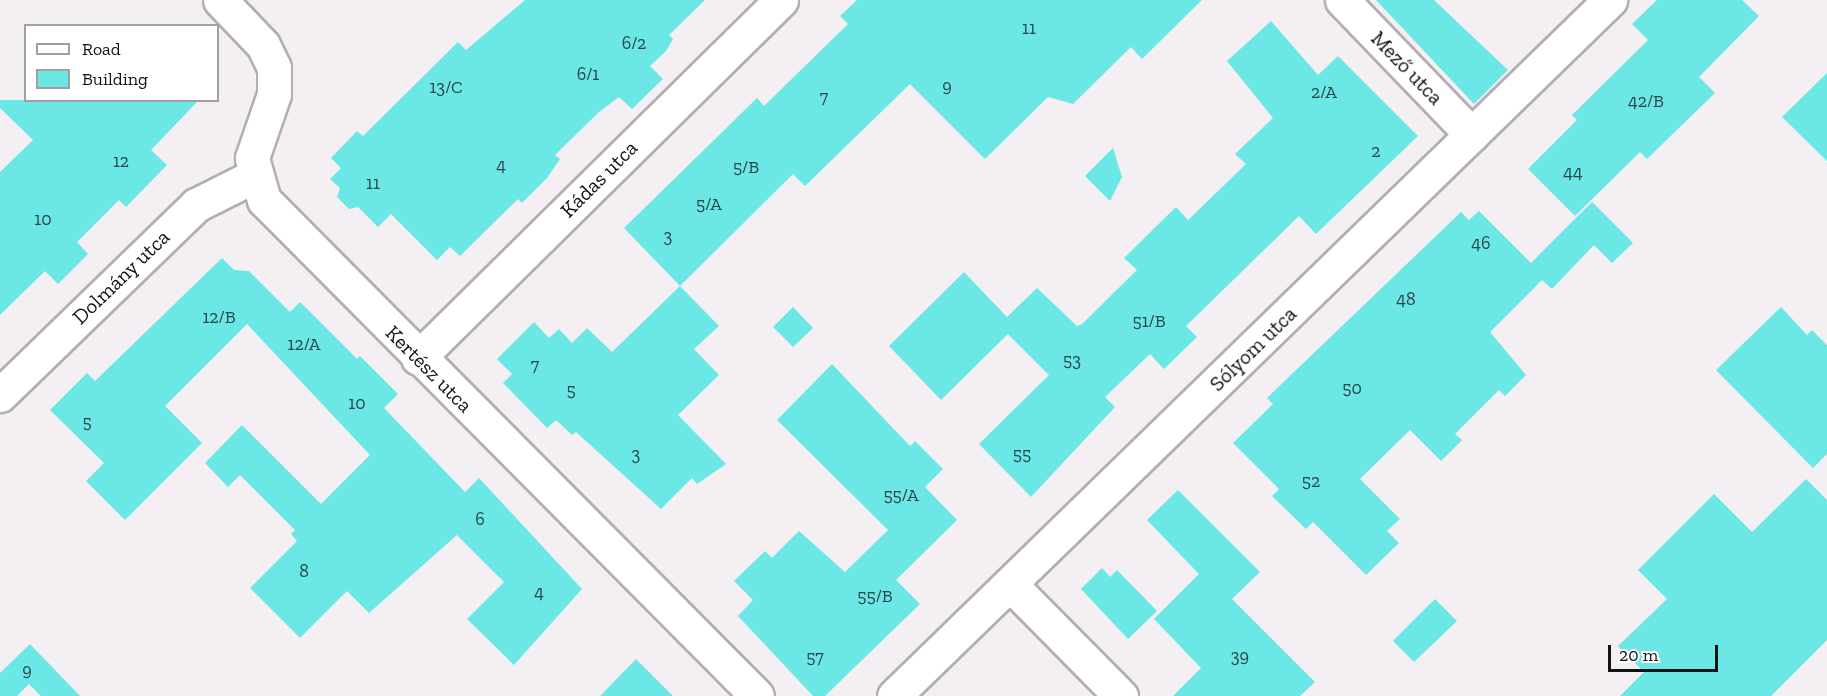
<!DOCTYPE html>
<meta charset="utf-8">
<style>
body{margin:0}
#map{position:relative;width:1827px;height:696px;overflow:hidden;background:#f3eff3;font-family:"Zilla Slab",serif}
div>[style]{position:absolute}
.building>*{inset:0;background:#6be7e6}
.roads{filter:drop-shadow(2px 0 #b2aeb3) drop-shadow(-2px 0 #b2aeb3) drop-shadow(0 2px #b2aeb3) drop-shadow(0 -2px #b2aeb3)}
.minor>*{height:33px;margin:-16.5px;padding:0 16.5px;transform-origin:16.5px;border-radius:16.5px;background:#fff}
span{translate:-50% -50%;white-space:nowrap;text-align:center;line-height:1.15;-webkit-text-stroke:6px #fff;paint-order:stroke}
.number-label{font-size:18px;color:#294748}
.number-label span{-webkit-text-stroke-width:0}
.street-label{font-size:21px;color:#131213}
.legend{position:absolute;left:24px;top:24px;width:195px;height:78px;box-sizing:border-box;background:#fff;border:2px solid #a1a0a1;margin:0;padding:8px 10px;list-style:none;font-size:18px;color:#131213}
.legend li{display:flex;align-items:center;gap:12px;height:30px}
.legend b{width:30px;border:2px solid #a1a0a1}
.scale{position:absolute;left:1608px;top:645px;width:110px;height:27px;box-sizing:border-box;border:3px solid #131213;border-top:0;padding-left:8px;font-size:18px;line-height:21px;white-space:nowrap;color:#131213;-webkit-text-stroke:4px #fff;paint-order:stroke}
</style>
<div id="map">
<div class="building">
<i style="clip-path:polygon(525px 0,705px 0,669px 35px,673px 39px,666px 51px,650px 66px,663px 79px,632px 109px,619px 97px,599px 112px,555px 155px,560px 159px,547px 178px,522px 203px,518px 199px,460px 256px,450px 247px,437px 260px,391px 214px,378px 227px,358px 207px,349px 209px,337px 197px,340px 188px,330px 179px,341px 168px,331px 158px,357px 131px,363px 136px,458px 42px,466px 50px)"></i>
<i style="clip-path:polygon(857px 0,1202px 0,1142px 59px,1131px 47px,1073px 104px,1048px 97px,985px 159px,910px 84px,805px 186px,793px 174px,680px 286px,624px 228px,757px 98px,764px 106px,848px 24px,840px 16px)"></i>
<i style="clip-path:polygon(1376px 0,1434px 0,1508px 70px,1474px 104px)"></i>
<i style="clip-path:polygon(1657px 0,1742px 0,1759px 16px,1699px 77px,1715px 93px,1647px 159px,1640px 152px,1575px 216px,1528px 169px,1577px 120px,1572px 115px,1648px 40px,1632px 24px)"></i>
<i style="clip-path:polygon(1271px 21px,1318px 75px,1338px 56px,1418px 136px,1316px 234px,1299px 216px,1186px 326px,1197px 337px,1164px 369px,1150px 354px,1105px 397px,1115px 407px,1031px 497px,979px 444px,1049px 375px,1008px 334px,941px 400px,889px 346px,964px 272px,1007px 317px,1037px 288px,1077px 326px,1082px 324px,1137px 270px,1124px 258px,1176px 207px,1188px 220px,1246px 164px,1235px 154px,1273px 118px,1227px 61px)"></i>
<i style="clip-path:polygon(1827px 73px,1827px 161px,1782px 117px)"></i>
<i style="clip-path:polygon(0 100px,199px 100px,151px 150px,167px 165px,126px 207px,119px 200px,77px 242px,88px 254px,58px 284px,45px 271px,0 315px,0 172px,33px 140px,0 108px)"></i>
<i style="clip-path:polygon(1113px 148px,1122px 177px,1110px 201px,1085px 176px)"></i>
<i style="clip-path:polygon(1592px 202px,1633px 243px,1612px 263px,1594px 245px,1552px 289px,1542px 280px,1490px 332px,1526px 375px,1505px 396px,1499px 390px,1455px 434px,1462px 440px,1441px 461px,1410px 430px,1360px 479px,1400px 519px,1387px 531px,1399px 543px,1366px 575px,1313px 522px,1306px 529px,1272px 496px,1279px 489px,1233px 443px,1273px 404px,1267px 398px,1461px 212px,1469px 220px,1479px 211px,1531px 263px)"></i>
<i style="clip-path:polygon(222px 258px,234px 270px,249px 271px,290px 312px,300px 302px,357px 359px,360px 356px,398px 394px,384px 408px,465px 492px,479px 478px,582px 589px,514px 665px,467px 619px,504px 582px,457px 535px,369px 613px,347px 591px,300px 638px,250px 588px,297px 541px,291px 534px,295px 530px,240px 475px,228px 487px,205px 463px,242px 425px,321px 504px,370px 455px,247px 324px,165px 406px,202px 443px,125px 520px,86px 481px,104px 463px,50px 410px,87px 373px,95px 381px)"></i>
<i style="clip-path:polygon(680px 286px,719px 326px,694px 349px,719px 375px,678px 415px,726px 464px,697px 484px,692px 478px,661px 509px,576px 432px,572px 435px,556px 420px,547px 428px,503px 383px,512px 374px,497px 359px,534px 322px,549px 338px,559px 329px,572px 343px,587px 328px,612px 352px)"></i>
<i style="clip-path:polygon(793px 307px,813px 328px,793px 347px,773px 327px)"></i>
<i style="clip-path:polygon(1781px 307px,1807px 335px,1812px 330px,1827px 345px,1827px 454px,1813px 468px,1716px 370px)"></i>
<i style="clip-path:polygon(832px 364px,910px 446px,915px 441px,943px 469px,925px 487px,957px 520px,896px 580px,920px 604px,825px 696px,813px 696px,738px 616px,753px 600px,734px 581px,765px 551px,772px 558px,799px 531px,845px 572px,888px 530px,777px 420px)"></i>
<i style="clip-path:polygon(1806px 479px,1827px 500px,1827px 640px,1771px 696px,1620px 696px,1644px 672px,1618px 646px,1667px 599px,1638px 570px,1714px 494px,1752px 532px)"></i>
<i style="clip-path:polygon(1178px 490px,1260px 572px,1232px 599px,1315px 682px,1300px 696px,1173px 696px,1201px 668px,1154px 619px,1199px 574px,1147px 520px)"></i>
<i style="clip-path:polygon(1102px 568px,1110px 577px,1117px 570px,1157px 611px,1128px 639px,1081px 589px)"></i>
<i style="clip-path:polygon(1435px 599px,1457px 621px,1414px 662px,1393px 641px)"></i>
<i style="clip-path:polygon(30px 644px,80px 696px,41px 696px,29px 684px,17px 696px,0 696px,0 673px)"></i>
<i style="clip-path:polygon(636px 659px,673px 696px,600px 696px)"></i>
</div>
<div class="roads">
<div class="minor">
<i style="left:220px;top:0;width:62px;rotate:46.3deg"></i>
<i style="left:263px;top:45px;width:25px;rotate:64deg"></i>
<i style="left:274px;top:68px;width:26px;rotate:90deg"></i>
<i style="left:274px;top:94px;width:68px;rotate:109deg"></i>
<i style="left:252px;top:158px;width:44px;rotate:74.1deg"></i>
<i style="left:264px;top:200px;width:699px;rotate:45.17deg"></i>
<i style="left:1342px;top:0;width:187px;rotate:46.1deg"></i>
<i style="left:418px;top:358px;width:510px;rotate:-44.6deg"></i>
<i style="left:0;top:395px;width:273px;rotate:-44.1deg"></i>
<i style="left:196px;top:205px;width:65px;rotate:-26.6deg"></i>
<i style="left:1010px;top:584px;width:158px;rotate:45.3deg"></i>
<i style="left:894px;top:696px;width:999px;rotate:-44.19deg"></i>
</div>
</div>
<div class="number-label">
<span style="left:1029px;top:28px">11</span>
<span style="left:634px;top:43px">6/2</span>
<span style="left:588px;top:74px">6/1</span>
<span style="left:947px;top:86px">9</span>
<span style="left:446px;top:87px">13/C</span>
<span style="left:1324px;top:92px">2/A</span>
<span style="left:824px;top:97px">7</span>
<span style="left:1646px;top:101px">42/B</span>
<span style="left:1376px;top:151px">2</span>
<span style="left:121px;top:161px">12</span>
<span style="left:501px;top:165px">4</span>
<span style="left:746px;top:167px">5/B</span>
<span style="left:1573px;top:172px">44</span>
<span style="left:373px;top:183px">11</span>
<span style="left:709px;top:204px">5/A</span>
<span style="left:43px;top:219px">10</span>
<span style="left:668px;top:236px">3</span>
<span style="left:1481px;top:243px">46</span>
<span style="left:1406px;top:299px">48</span>
<span style="left:219px;top:317px">12/B</span>
<span style="left:1149px;top:321px">51/B</span>
<span style="left:304px;top:344px">12/A</span>
<span style="left:1072px;top:360px">53</span>
<span style="left:535px;top:365px">7</span>
<span style="left:1352px;top:388px">50</span>
<span style="left:571px;top:390px">5</span>
<span style="left:357px;top:403px">10</span>
<span style="left:87px;top:422px">5</span>
<span style="left:636px;top:454px">3</span>
<span style="left:1022px;top:454px">55</span>
<span style="left:1311px;top:481px">52</span>
<span style="left:901px;top:495px">55/A</span>
<span style="left:480px;top:519px">6</span>
<span style="left:304px;top:571px">8</span>
<span style="left:539px;top:592px">4</span>
<span style="left:875px;top:596px">55/B</span>
<span style="left:1240px;top:656px">39</span>
<span style="left:815px;top:657px">57</span>
<span style="left:27px;top:670px">9</span>
</div>
<div class="street-label">
<span style="left:1407px;top:68px;rotate:46deg">Mező utca</span>
<span style="left:599px;top:179px;rotate:-45deg">Kádas utca</span>
<span style="left:121px;top:277px;rotate:-44deg">Dolmány utca</span>
<span style="left:1253px;top:349px;rotate:-44deg">Sólyom utca</span>
<span style="left:429px;top:369px;rotate:45deg">Kertész utca</span>
</div>
<ul class="legend">
<li><b style="height:8px;background:#fff"></b>Road</li>
<li><b style="height:16px;background:#6be7e6"></b>Building</li>
</ul>
<div class="scale">20 m</div>
</div>
